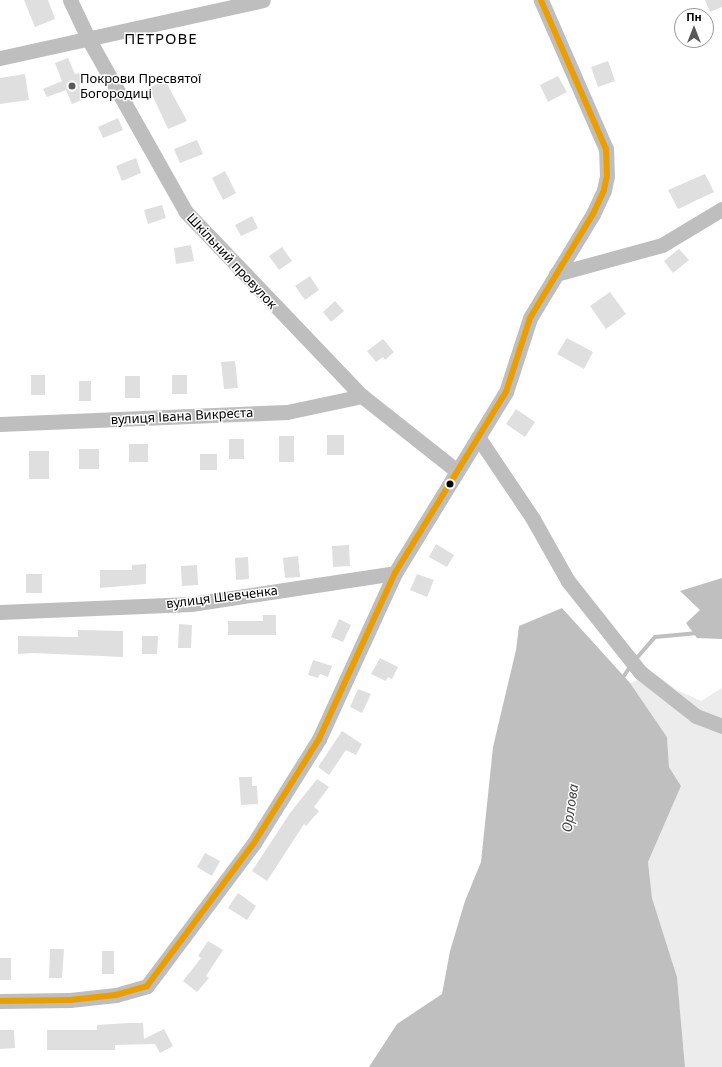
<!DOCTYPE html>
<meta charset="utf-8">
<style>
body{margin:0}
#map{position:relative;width:722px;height:1067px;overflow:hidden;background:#fff;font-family:"Noto Sans",sans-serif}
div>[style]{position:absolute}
.green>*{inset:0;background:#ececec}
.water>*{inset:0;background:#bfbfbf}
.stream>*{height:4px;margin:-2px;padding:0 2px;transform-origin:2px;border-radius:2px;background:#bfbfbf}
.building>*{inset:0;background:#dfdfdf}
.minor>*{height:15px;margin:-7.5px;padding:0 7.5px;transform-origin:7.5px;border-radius:7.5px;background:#bebebe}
.bus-1>*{height:6px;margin:-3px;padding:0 3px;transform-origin:3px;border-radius:3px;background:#eb9e00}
.dots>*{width:11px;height:11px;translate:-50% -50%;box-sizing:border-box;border:2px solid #fff;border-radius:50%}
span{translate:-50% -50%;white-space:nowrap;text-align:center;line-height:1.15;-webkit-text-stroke:3px #fff;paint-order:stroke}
.poi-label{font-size:13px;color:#000}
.left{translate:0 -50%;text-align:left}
.street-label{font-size:13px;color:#000}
.water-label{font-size:14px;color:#444;font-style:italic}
.quarter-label{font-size:15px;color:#000;letter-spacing:1px}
.north{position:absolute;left:674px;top:8px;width:40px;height:40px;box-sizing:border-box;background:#fff;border:1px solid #999;border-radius:50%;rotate:0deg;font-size:11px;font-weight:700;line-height:16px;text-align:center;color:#000}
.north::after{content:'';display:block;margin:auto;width:14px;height:18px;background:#595959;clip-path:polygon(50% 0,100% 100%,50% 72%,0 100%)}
</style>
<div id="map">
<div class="green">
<i style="clip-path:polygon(655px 674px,677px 690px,701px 701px,722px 688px,722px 1067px,685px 1067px,677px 977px,652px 898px,648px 862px,681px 786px,669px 767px,667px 737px,630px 683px)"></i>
</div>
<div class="water">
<i style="clip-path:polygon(722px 578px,722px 639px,697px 638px,686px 623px,700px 610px,680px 591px)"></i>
<i style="clip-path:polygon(562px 608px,630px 683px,667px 737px,669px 767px,681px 786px,648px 862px,652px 898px,677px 977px,685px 1067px,369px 1067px,397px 1024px,442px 994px,450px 951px,465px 901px,481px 862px,493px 747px,516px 650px,519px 626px)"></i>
</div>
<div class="stream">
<i style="left:635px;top:660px;width:30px;rotate:-49deg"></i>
<i style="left:655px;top:637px;width:43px;rotate:-5.3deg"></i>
<i style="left:622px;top:679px;width:17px;rotate:-57deg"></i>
</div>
<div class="building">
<i style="clip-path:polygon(24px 0,48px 0,55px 19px,35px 27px)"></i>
<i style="clip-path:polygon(705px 0,722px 0,722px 7px,710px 12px)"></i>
<i style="clip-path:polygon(68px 58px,75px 74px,79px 73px,83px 83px,79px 85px,84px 99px,72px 104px,66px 90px,47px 97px,43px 89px,62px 81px,55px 63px)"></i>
<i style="clip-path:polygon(608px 61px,615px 81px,598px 87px,591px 67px)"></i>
<i style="clip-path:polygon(25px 74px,29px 100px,0 104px,0 78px)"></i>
<i style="clip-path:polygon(558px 76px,567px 92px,548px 102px,540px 85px)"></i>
<i style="clip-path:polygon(165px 80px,187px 121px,168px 129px,149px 88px)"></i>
<i style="clip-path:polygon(118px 118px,123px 130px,103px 138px,98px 127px)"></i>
<i style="clip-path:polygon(197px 140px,203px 154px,180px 163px,174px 149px)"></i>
<i style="clip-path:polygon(136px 158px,141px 173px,122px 181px,116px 166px)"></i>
<i style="clip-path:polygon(225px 171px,236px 193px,223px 200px,212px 178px)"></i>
<i style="clip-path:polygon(705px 174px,714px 192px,678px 209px,668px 190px)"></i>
<i style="clip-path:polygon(162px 205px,166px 218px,148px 224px,144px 210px)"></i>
<i style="clip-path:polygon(252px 216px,258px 228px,241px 236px,235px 225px)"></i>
<i style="clip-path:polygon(191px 245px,194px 261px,176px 264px,174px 248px)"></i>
<i style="clip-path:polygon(282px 247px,292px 261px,279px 270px,269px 256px)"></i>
<i style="clip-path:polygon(679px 249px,689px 260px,673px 273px,664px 261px)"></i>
<i style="clip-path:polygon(310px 276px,319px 290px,305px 300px,295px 286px)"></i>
<i style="clip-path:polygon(610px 292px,626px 314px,606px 329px,590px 306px)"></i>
<i style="clip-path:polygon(335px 301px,344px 311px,331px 322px,323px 312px)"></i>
<i style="clip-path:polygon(567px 338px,593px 352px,584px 369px,557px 354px)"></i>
<i style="clip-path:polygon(383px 339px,394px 352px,385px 360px,383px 357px,376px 362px,367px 351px)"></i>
<i style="clip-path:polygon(235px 361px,238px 388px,224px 389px,221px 362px)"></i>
<i style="clip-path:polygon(31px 375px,45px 375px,45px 395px,31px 395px)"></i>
<i style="clip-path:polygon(172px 375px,187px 375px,187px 394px,172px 394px)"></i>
<i style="clip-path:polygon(125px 376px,140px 376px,140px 398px,125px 398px)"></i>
<i style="clip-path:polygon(79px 381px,91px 381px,91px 401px,79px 401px)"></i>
<i style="clip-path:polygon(516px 409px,535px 422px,525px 437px,506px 424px)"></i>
<i style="clip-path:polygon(327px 435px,344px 435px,344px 455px,327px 455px)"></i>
<i style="clip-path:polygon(279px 436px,294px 436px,294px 462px,279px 462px)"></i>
<i style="clip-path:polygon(229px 439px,244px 439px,244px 459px,229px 459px)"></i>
<i style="clip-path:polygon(129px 444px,148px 444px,148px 462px,129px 462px)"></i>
<i style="clip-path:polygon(79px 449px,99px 449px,99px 469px,79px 469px)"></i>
<i style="clip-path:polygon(29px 451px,49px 451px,49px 479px,29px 479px)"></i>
<i style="clip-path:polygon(200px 454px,217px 454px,217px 470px,200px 470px)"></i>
<i style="clip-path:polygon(436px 544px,454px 555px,447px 567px,429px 557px)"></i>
<i style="clip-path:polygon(349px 545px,350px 566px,333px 567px,332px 546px)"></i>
<i style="clip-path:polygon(298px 556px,300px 577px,285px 578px,283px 558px)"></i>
<i style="clip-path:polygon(248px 557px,249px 579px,236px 580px,235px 558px)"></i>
<i style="clip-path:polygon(146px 564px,146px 584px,100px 588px,100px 570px,132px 570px,132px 565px)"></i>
<i style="clip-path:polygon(197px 565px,198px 585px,182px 586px,181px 566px)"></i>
<i style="clip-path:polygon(26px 574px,42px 574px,42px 593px,26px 593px)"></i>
<i style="clip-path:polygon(417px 574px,434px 580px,427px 597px,410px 590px)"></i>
<i style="clip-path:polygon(263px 615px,276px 615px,276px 635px,228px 635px,228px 621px,263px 621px)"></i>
<i style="clip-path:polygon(339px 619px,351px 625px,343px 642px,331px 637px)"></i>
<i style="clip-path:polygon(179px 624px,192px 625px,191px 648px,178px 648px)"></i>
<i style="clip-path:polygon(78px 630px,123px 631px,123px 657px,33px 653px,18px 654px,18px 636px,78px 637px)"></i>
<i style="clip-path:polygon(142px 636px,158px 636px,157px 654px,142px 654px)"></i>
<i style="clip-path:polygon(380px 658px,398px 667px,392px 679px,388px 677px,386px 681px,371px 674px)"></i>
<i style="clip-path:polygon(313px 660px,332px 666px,328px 677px,320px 674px,318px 678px,308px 675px)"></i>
<i style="clip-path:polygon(358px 689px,371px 694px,362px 713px,350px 707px)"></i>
<i style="clip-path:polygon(342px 731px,362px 744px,356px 755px,346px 750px,329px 775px,318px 767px)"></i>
<i style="clip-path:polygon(239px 777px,252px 777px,252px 786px,257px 786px,258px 804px,241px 805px)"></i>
<i style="clip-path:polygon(317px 779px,329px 787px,314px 807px,319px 811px,306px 826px,304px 824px,267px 881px,252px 871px,290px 813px)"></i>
<i style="clip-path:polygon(205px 853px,220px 861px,212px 876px,197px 867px)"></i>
<i style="clip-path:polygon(238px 893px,256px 906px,247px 920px,228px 908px)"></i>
<i style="clip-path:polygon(208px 941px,223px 950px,206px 976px,209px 978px,197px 992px,183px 981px,201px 958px,198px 956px)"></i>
<i style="clip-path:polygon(50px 949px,64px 949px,62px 978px,49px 978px)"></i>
<i style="clip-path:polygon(102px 951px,114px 951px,114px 974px,102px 974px)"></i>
<i style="clip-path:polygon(0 958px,11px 958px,11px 980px,0 980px)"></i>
<i style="clip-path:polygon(128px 1023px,143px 1023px,144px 1039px,164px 1029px,173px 1046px,160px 1053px,155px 1044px,115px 1045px,115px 1050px,47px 1050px,47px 1030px,97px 1030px,97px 1025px)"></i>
<i style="clip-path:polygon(0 1030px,14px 1030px,15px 1048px,0 1049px)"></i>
</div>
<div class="minor">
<i style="left:70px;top:0;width:44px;rotate:64.6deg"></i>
<i style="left:89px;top:40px;width:197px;rotate:60.6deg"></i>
<i style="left:186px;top:212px;width:255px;rotate:46.3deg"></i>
<i style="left:362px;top:396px;width:121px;rotate:38.3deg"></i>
<i style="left:0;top:58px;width:269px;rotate:-12.4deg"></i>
<i style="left:556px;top:274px;width:110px;rotate:-15.3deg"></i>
<i style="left:662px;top:245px;width:70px;rotate:-31deg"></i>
<i style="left:0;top:424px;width:287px;rotate:-2.4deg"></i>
<i style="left:287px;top:412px;width:77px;rotate:-12deg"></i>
<i style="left:478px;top:437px;width:99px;rotate:56.1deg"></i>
<i style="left:533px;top:519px;width:71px;rotate:60.6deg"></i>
<i style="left:568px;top:581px;width:116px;rotate:51.6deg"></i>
<i style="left:640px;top:672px;width:71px;rotate:38.2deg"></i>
<i style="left:696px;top:716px;width:28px;rotate:21deg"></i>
<i style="left:0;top:612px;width:191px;rotate:-2.4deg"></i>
<i style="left:191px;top:604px;width:206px;rotate:-8.6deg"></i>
<i style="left:0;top:1001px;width:70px;rotate:-0.8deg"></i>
<i style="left:70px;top:1000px;width:46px;rotate:-6.2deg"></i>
<i style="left:116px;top:995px;width:32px;rotate:-16deg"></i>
<i style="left:147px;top:986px;width:179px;rotate:-53.2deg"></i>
<i style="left:254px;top:843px;width:123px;rotate:-58deg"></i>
<i style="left:319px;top:739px;width:183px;rotate:-65.4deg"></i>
<i style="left:395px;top:573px;width:212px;rotate:-58.5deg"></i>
<i style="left:506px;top:392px;width:78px;rotate:-72deg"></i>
<i style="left:530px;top:318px;width:122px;rotate:-58.8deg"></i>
<i style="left:593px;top:214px;width:26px;rotate:-65deg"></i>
<i style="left:604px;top:190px;width:14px;rotate:-78deg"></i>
<i style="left:607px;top:176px;width:27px;rotate:-92deg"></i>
<i style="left:606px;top:149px;width:163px;rotate:-113.6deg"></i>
</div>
<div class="bus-1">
<i style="left:0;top:1001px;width:70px;rotate:-0.8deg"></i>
<i style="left:70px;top:1000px;width:46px;rotate:-6.2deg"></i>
<i style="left:116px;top:995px;width:32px;rotate:-16deg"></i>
<i style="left:147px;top:986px;width:179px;rotate:-53.2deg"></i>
<i style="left:254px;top:843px;width:123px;rotate:-58deg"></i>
<i style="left:319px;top:739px;width:183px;rotate:-65.4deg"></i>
<i style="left:395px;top:573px;width:212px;rotate:-58.5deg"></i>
<i style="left:506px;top:392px;width:78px;rotate:-72deg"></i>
<i style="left:530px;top:318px;width:122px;rotate:-58.8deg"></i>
<i style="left:593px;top:214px;width:26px;rotate:-65deg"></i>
<i style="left:604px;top:190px;width:14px;rotate:-78deg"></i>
<i style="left:607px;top:176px;width:27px;rotate:-92deg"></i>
<i style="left:606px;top:149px;width:163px;rotate:-113.6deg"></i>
</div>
<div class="dots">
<i style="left:72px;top:86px;background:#595959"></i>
<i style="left:450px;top:484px;background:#000"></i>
</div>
<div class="poi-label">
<span class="left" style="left:80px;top:86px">Покрови Пресвятої<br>Богородиці</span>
</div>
<div class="street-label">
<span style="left:232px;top:261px;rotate:47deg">Шкільний провулок</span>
<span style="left:182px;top:416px;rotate:-3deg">вулиця Івана Викреста</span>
<span style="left:222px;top:597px;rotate:-7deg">вулиця Шевченка</span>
</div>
<div class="water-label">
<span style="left:570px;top:808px;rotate:-82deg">Орлова</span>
</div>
<div class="quarter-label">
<span style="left:161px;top:39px">ПЕТРОВЕ</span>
</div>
<div class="north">Пн</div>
</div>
